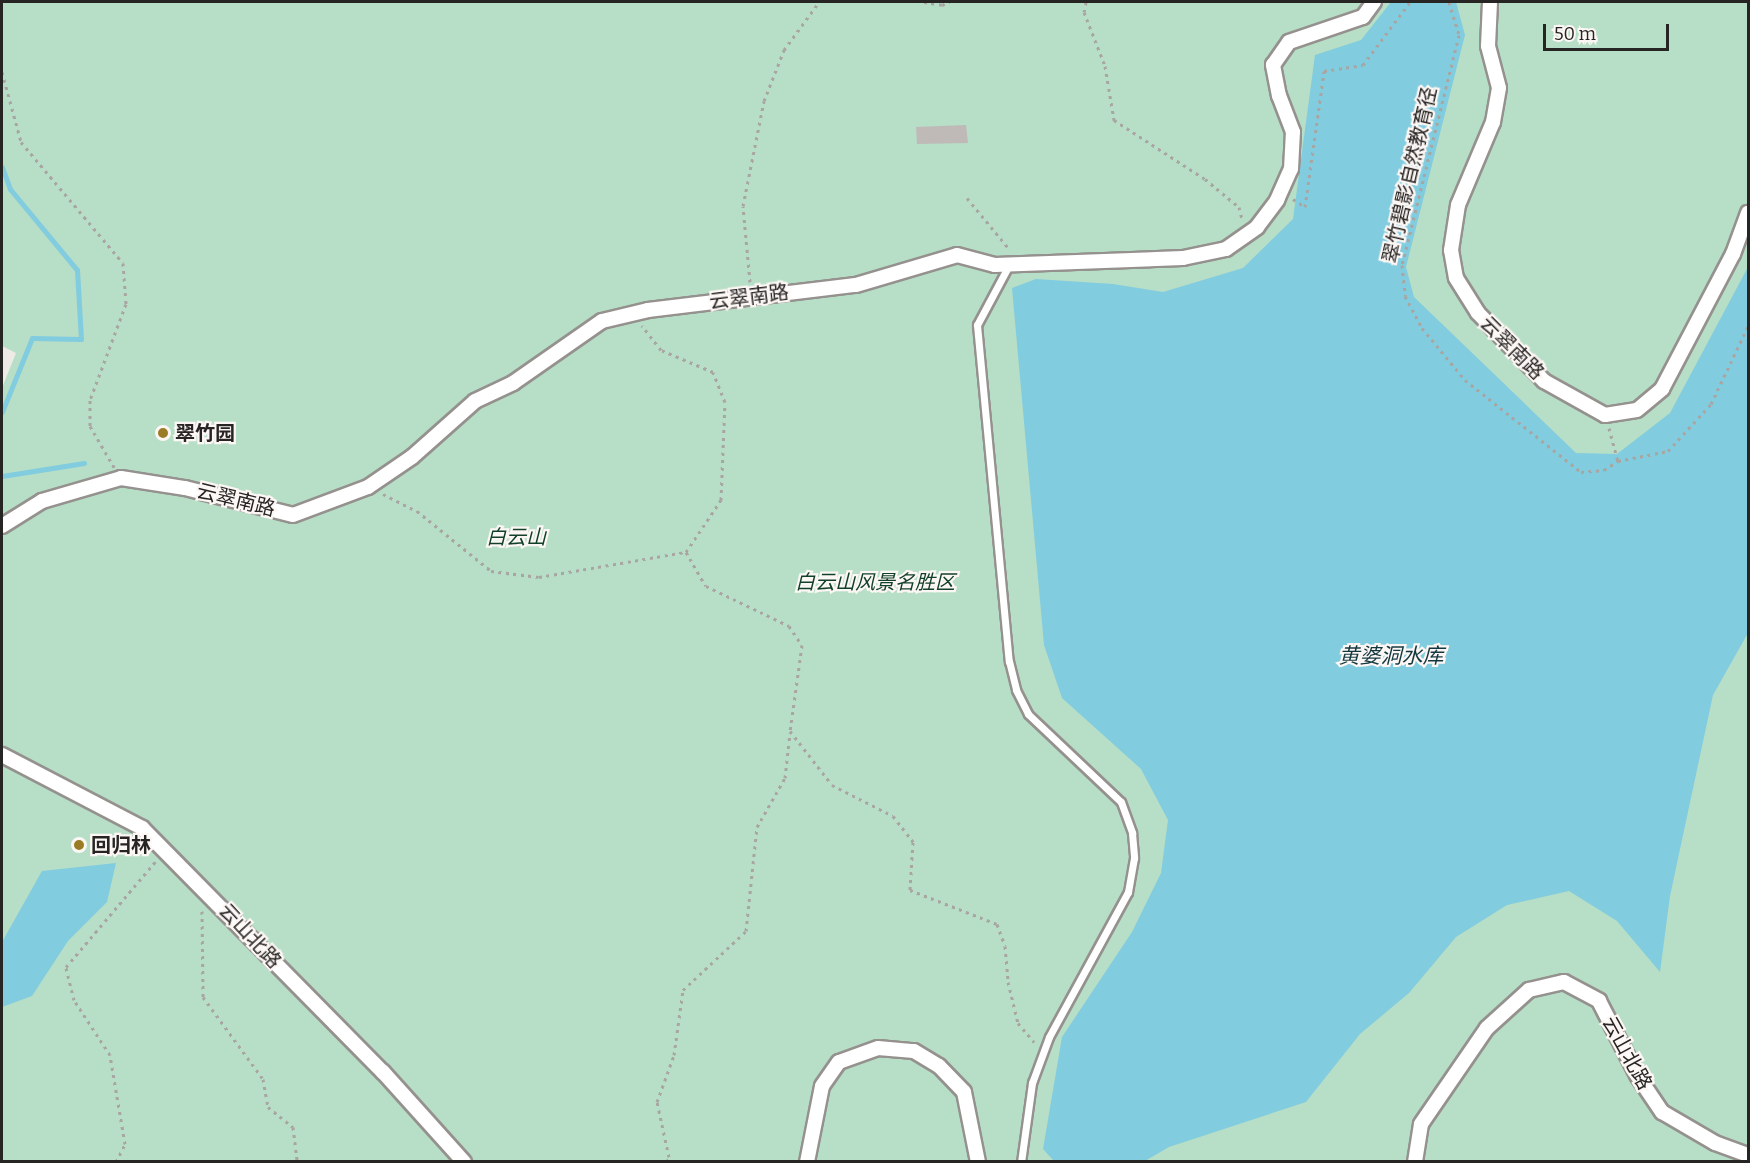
<!DOCTYPE html>
<meta charset="utf-8">
<style>
body{margin:0}
#map{position:relative;width:1750px;height:1163px;overflow:hidden;background:#eeeae6;font-family:Bitter,"Noto Sans SC",serif}
div>[style]{position:absolute}
.green>*{inset:0;background:#b7dec6}
.water>*{inset:0;background:#82ccdf}
.stream>*{height:5px;margin:-2.5px;padding:0 2.5px;transform-origin:2.5px;border-radius:2.5px;background:#82ccdf}
.building>*{inset:0;background:#bfbab7}
.path>*{height:3px;margin-top:-1.5px;transform-origin:0;background:repeating-linear-gradient(90deg,#a8a5a2 0 3px,transparent 0 7.5px)}
.roads{filter:drop-shadow(2px 0 #95918e) drop-shadow(-2px 0 #95918e) drop-shadow(0 2px #95918e) drop-shadow(0 -2px #95918e)}
.service>*{height:7px;margin:-3.5px;padding:0 3.5px;transform-origin:3.5px;border-radius:3.5px;background:#fff}
.minor>*{height:14px;margin:-7px;padding:0 7px;transform-origin:7px;border-radius:7px;background:#fff}
.dots>*{width:16px;height:16px;translate:-50% -50%;box-sizing:border-box;border:3px solid #fcf7f4;border-radius:50%}
span{translate:-50% -50%;white-space:nowrap;text-align:center;line-height:1.15;-webkit-text-stroke:4.5px #fcf7f4;paint-order:stroke}
.street-label{font-size:20px;color:#272524}
.poi-label{font-size:20px;color:#272524;font-weight:700}
.left{translate:0 -50%;text-align:left}
.park-label{font-size:20px;color:#12412a;font-style:italic}
.water-label{font-size:21px;color:#13373f;font-style:italic}
.frame{position:absolute;inset:0;border:3px solid #272524;pointer-events:none}
.scale{position:absolute;left:1543px;top:24px;width:126px;height:27px;box-sizing:border-box;border:3px solid #272524;border-top:0;padding-left:8px;font-size:18px;line-height:21px;white-space:nowrap;color:#272524;-webkit-text-stroke:4px #fcf7f4;paint-order:stroke}
</style>
<div id="map">
<div class="green">
<i style="clip-path:polygon(2px 2px,1748px 2px,1748px 1161px,2px 1162px,2px 388px,16px 353px,2px 346px)"></i>
</div>
<div class="water">
<i style="clip-path:polygon(1391px 2px,1456px 2px,1465px 35px,1406px 267px,1414px 297px,1576px 453px,1617px 454px,1670px 413px,1748px 267px,1748px 633px,1713px 695px,1670px 896px,1660px 972px,1617px 921px,1569px 891px,1507px 905px,1456px 937px,1409px 993px,1360px 1034px,1306px 1102px,1169px 1147px,1145px 1161px,1054px 1161px,1043px 1149px,1062px 1037px,1132px 932px,1161px 873px,1168px 820px,1141px 769px,1062px 698px,1044px 645px,1012px 288px,1036px 279px,1113px 284px,1163px 292px,1243px 268px,1293px 219px,1315px 55px,1361px 40px)"></i>
<i style="clip-path:polygon(116px 863px,107px 902px,68px 941px,32px 996px,2px 1007px,2px 942px,42px 871px)"></i>
</div>
<div class="stream">
<i style="left:2px;top:167px;width:23px;rotate:70deg"></i>
<i style="left:10px;top:189px;width:105px;rotate:50.4deg"></i>
<i style="left:77px;top:270px;width:69px;rotate:86.7deg"></i>
<i style="left:81px;top:339px;width:49px;rotate:-178.8deg"></i>
<i style="left:32px;top:338px;width:80px;rotate:112.1deg"></i>
<i style="left:2px;top:476px;width:83px;rotate:-9deg"></i>
</div>
<div class="building">
<i style="clip-path:polygon(966px 125px,968px 143px,917px 144px,916px 127px)"></i>
</div>
<div class="path">
<i style="left:924px;top:2px;width:18px;rotate:9deg"></i>
<i style="left:942px;top:5px;width:8px;rotate:-23deg"></i>
<i style="left:1086px;top:2px;width:10px;rotate:101deg"></i>
<i style="left:1084px;top:12px;width:58px;rotate:68.7deg"></i>
<i style="left:1105px;top:66px;width:55px;rotate:80.5deg"></i>
<i style="left:1114px;top:120px;width:108px;rotate:33deg"></i>
<i style="left:1205px;top:179px;width:44px;rotate:39.5deg"></i>
<i style="left:1239px;top:207px;width:12px;rotate:76deg"></i>
<i style="left:1449px;top:2px;width:34px;rotate:73deg"></i>
<i style="left:1459px;top:35px;width:237px;rotate:103.9deg"></i>
<i style="left:1402px;top:265px;width:31px;rotate:84deg"></i>
<i style="left:1405px;top:296px;width:36px;rotate:62deg"></i>
<i style="left:1422px;top:328px;width:67px;rotate:50.4deg"></i>
<i style="left:1465px;top:380px;width:148px;rotate:38.4deg"></i>
<i style="left:1581px;top:472px;width:23px;rotate:-5deg"></i>
<i style="left:1604px;top:470px;width:17px;rotate:-33deg"></i>
<i style="left:1618px;top:461px;width:51px;rotate:-11.3deg"></i>
<i style="left:1668px;top:451px;width:64px;rotate:-47.5deg"></i>
<i style="left:1711px;top:404px;width:86px;rotate:-64.6deg"></i>
<i style="left:2px;top:72px;width:73px;rotate:74.8deg"></i>
<i style="left:21px;top:142px;width:158px;rotate:49.9deg"></i>
<i style="left:123px;top:263px;width:41px;rotate:85.8deg"></i>
<i style="left:126px;top:304px;width:103px;rotate:110.6deg"></i>
<i style="left:90px;top:400px;width:26px;rotate:90deg"></i>
<i style="left:90px;top:426px;width:48px;rotate:59.7deg"></i>
<i style="left:967px;top:198px;width:67px;rotate:50.4deg"></i>
<i style="left:1293px;top:199px;width:14px;rotate:34deg"></i>
<i style="left:1305px;top:207px;width:137px;rotate:-82deg"></i>
<i style="left:1324px;top:71px;width:39px;rotate:-9deg"></i>
<i style="left:1363px;top:65px;width:79px;rotate:-53.3deg"></i>
<i style="left:750px;top:282px;width:76px;rotate:-95.3deg"></i>
<i style="left:743px;top:206px;width:107px;rotate:-78.7deg"></i>
<i style="left:764px;top:101px;width:55px;rotate:-68.6deg"></i>
<i style="left:784px;top:50px;width:59px;rotate:-53.9deg"></i>
<i style="left:1609px;top:428px;width:34px;rotate:75deg"></i>
<i style="left:383px;top:494px;width:38px;rotate:27deg"></i>
<i style="left:417px;top:511px;width:95px;rotate:39deg"></i>
<i style="left:491px;top:571px;width:48px;rotate:7.1deg"></i>
<i style="left:539px;top:577px;width:149px;rotate:-9.7deg"></i>
<i style="left:686px;top:552px;width:63px;rotate:-56.1deg"></i>
<i style="left:721px;top:500px;width:98px;rotate:-87.7deg"></i>
<i style="left:725px;top:402px;width:32px;rotate:-112deg"></i>
<i style="left:713px;top:372px;width:56px;rotate:-157.1deg"></i>
<i style="left:661px;top:350px;width:31px;rotate:-128deg"></i>
<i style="left:686px;top:552px;width:39px;rotate:60deg"></i>
<i style="left:706px;top:586px;width:92px;rotate:25.7deg"></i>
<i style="left:789px;top:626px;width:23px;rotate:56deg"></i>
<i style="left:802px;top:645px;width:87px;rotate:97.9deg"></i>
<i style="left:790px;top:731px;width:68px;rotate:52.1deg"></i>
<i style="left:832px;top:785px;width:68px;rotate:26.9deg"></i>
<i style="left:893px;top:816px;width:33px;rotate:52deg"></i>
<i style="left:913px;top:842px;width:48px;rotate:93.6deg"></i>
<i style="left:910px;top:890px;width:93px;rotate:21.3deg"></i>
<i style="left:997px;top:924px;width:23px;rotate:70deg"></i>
<i style="left:1005px;top:946px;width:36px;rotate:85deg"></i>
<i style="left:1008px;top:982px;width:42px;rotate:76.3deg"></i>
<i style="left:1018px;top:1023px;width:25px;rotate:50deg"></i>
<i style="left:202px;top:911px;width:86px;rotate:89.3deg"></i>
<i style="left:203px;top:997px;width:102px;rotate:53.8deg"></i>
<i style="left:263px;top:1079px;width:28px;rotate:80deg"></i>
<i style="left:268px;top:1107px;width:32px;rotate:39deg"></i>
<i style="left:293px;top:1127px;width:35px;rotate:83deg"></i>
<i style="left:116px;top:1162px;width:20px;rotate:-63deg"></i>
<i style="left:125px;top:1144px;width:90px;rotate:-99.6deg"></i>
<i style="left:110px;top:1055px;width:66px;rotate:-123.2deg"></i>
<i style="left:74px;top:1000px;width:34px;rotate:-104deg"></i>
<i style="left:66px;top:967px;width:139px;rotate:-49.7deg"></i>
<i style="left:667px;top:1162px;width:5px;rotate:-68deg"></i>
<i style="left:669px;top:1157px;width:56px;rotate:-102.3deg"></i>
<i style="left:657px;top:1102px;width:50px;rotate:-70.1deg"></i>
<i style="left:674px;top:1055px;width:66px;rotate:-82.1deg"></i>
<i style="left:683px;top:990px;width:86px;rotate:-43.1deg"></i>
<i style="left:746px;top:931px;width:105px;rotate:-84deg"></i>
<i style="left:757px;top:827px;width:56px;rotate:-60.3deg"></i>
<i style="left:785px;top:778px;width:45px;rotate:-83.7deg"></i>
</div>
<div class="roads">
<div class="service">
<i style="left:1009px;top:265px;width:68px;rotate:118.1deg"></i>
<i style="left:977px;top:325px;width:338px;rotate:84.6deg"></i>
<i style="left:1009px;top:661px;width:30px;rotate:76deg"></i>
<i style="left:1016px;top:690px;width:27px;rotate:63deg"></i>
<i style="left:1028px;top:714px;width:128px;rotate:43.4deg"></i>
<i style="left:1121px;top:802px;width:33px;rotate:70deg"></i>
<i style="left:1132px;top:833px;width:25px;rotate:85deg"></i>
<i style="left:1134px;top:858px;width:35px;rotate:100deg"></i>
<i style="left:1128px;top:892px;width:165px;rotate:118.6deg"></i>
<i style="left:1049px;top:1037px;width:49px;rotate:110.3deg"></i>
<i style="left:1032px;top:1083px;width:80px;rotate:97.9deg"></i>
</div>
<div class="minor">
<i style="left:1490px;top:2px;width:44px;rotate:92.6deg"></i>
<i style="left:1488px;top:46px;width:43px;rotate:75.3deg"></i>
<i style="left:1499px;top:88px;width:35px;rotate:100deg"></i>
<i style="left:1493px;top:122px;width:90px;rotate:112.9deg"></i>
<i style="left:1458px;top:205px;width:46px;rotate:98.8deg"></i>
<i style="left:1451px;top:250px;width:28px;rotate:80deg"></i>
<i style="left:1456px;top:278px;width:41px;rotate:57.8deg"></i>
<i style="left:1478px;top:313px;width:95px;rotate:45.9deg"></i>
<i style="left:1544px;top:381px;width:70px;rotate:29.1deg"></i>
<i style="left:1605px;top:415px;width:32px;rotate:-9deg"></i>
<i style="left:1637px;top:410px;width:33px;rotate:-40deg"></i>
<i style="left:1662px;top:389px;width:153px;rotate:-62.3deg"></i>
<i style="left:1733px;top:254px;width:44px;rotate:-69.9deg"></i>
<i style="left:2px;top:526px;width:47px;rotate:-32deg"></i>
<i style="left:42px;top:501px;width:82px;rotate:-16.2deg"></i>
<i style="left:121px;top:478px;width:65px;rotate:8.9deg"></i>
<i style="left:185px;top:488px;width:111px;rotate:14deg"></i>
<i style="left:293px;top:515px;width:80px;rotate:-20.5deg"></i>
<i style="left:368px;top:487px;width:53px;rotate:-34.3deg"></i>
<i style="left:412px;top:457px;width:84px;rotate:-41.6deg"></i>
<i style="left:475px;top:401px;width:42px;rotate:-25.3deg"></i>
<i style="left:513px;top:383px;width:108px;rotate:-34.9deg"></i>
<i style="left:602px;top:321px;width:47px;rotate:-13.4deg"></i>
<i style="left:648px;top:310px;width:209px;rotate:-6.9deg"></i>
<i style="left:856px;top:285px;width:105px;rotate:-16.5deg"></i>
<i style="left:957px;top:255px;width:39px;rotate:15deg"></i>
<i style="left:995px;top:265px;width:188px;rotate:-2.1deg"></i>
<i style="left:1183px;top:258px;width:44px;rotate:-11.8deg"></i>
<i style="left:1226px;top:249px;width:38px;rotate:-35deg"></i>
<i style="left:1257px;top:227px;width:34px;rotate:-53deg"></i>
<i style="left:1277px;top:200px;width:34px;rotate:-66deg"></i>
<i style="left:1291px;top:169px;width:37px;rotate:-87deg"></i>
<i style="left:1293px;top:132px;width:39px;rotate:-111deg"></i>
<i style="left:1279px;top:96px;width:32px;rotate:-101deg"></i>
<i style="left:1273px;top:65px;width:28px;rotate:-55deg"></i>
<i style="left:1289px;top:42px;width:78px;rotate:-18.7deg"></i>
<i style="left:1363px;top:17px;width:19px;rotate:-54deg"></i>
<i style="left:2px;top:755px;width:158px;rotate:27.5deg"></i>
<i style="left:142px;top:828px;width:343px;rotate:45.4deg"></i>
<i style="left:383px;top:1072px;width:121px;rotate:48deg"></i>
<i style="left:807px;top:1162px;width:77px;rotate:-78.8deg"></i>
<i style="left:822px;top:1086px;width:29px;rotate:-55deg"></i>
<i style="left:839px;top:1062px;width:41px;rotate:-19.7deg"></i>
<i style="left:878px;top:1048px;width:36px;rotate:5deg"></i>
<i style="left:914px;top:1051px;width:29px;rotate:31deg"></i>
<i style="left:939px;top:1066px;width:36px;rotate:46deg"></i>
<i style="left:964px;top:1092px;width:71px;rotate:78.7deg"></i>
<i style="left:1415px;top:1162px;width:38px;rotate:-81deg"></i>
<i style="left:1421px;top:1124px;width:116px;rotate:-55.5deg"></i>
<i style="left:1487px;top:1028px;width:57px;rotate:-42.1deg"></i>
<i style="left:1529px;top:990px;width:36px;rotate:-13deg"></i>
<i style="left:1564px;top:982px;width:40px;rotate:28deg"></i>
<i style="left:1599px;top:1001px;width:83px;rotate:62.8deg"></i>
<i style="left:1637px;top:1075px;width:45px;rotate:56deg"></i>
<i style="left:1662px;top:1112px;width:61px;rotate:30.3deg"></i>
<i style="left:1715px;top:1143px;width:35px;rotate:20deg"></i>
</div>
</div>
<div class="dots">
<i style="left:163px;top:433px;background:#997c25"></i>
<i style="left:79px;top:845px;background:#997c25"></i>
</div>
<div class="street-label">
<span style="left:1410px;top:175px;rotate:-77deg">翠竹碧影自然教育径</span>
<span style="left:749px;top:297px;rotate:-7deg">云翠南路</span>
<span style="left:1512px;top:348px;rotate:45deg">云翠南路</span>
<span style="left:236px;top:500px;rotate:14deg">云翠南路</span>
<span style="left:250px;top:936px;rotate:47deg">云山北路</span>
<span style="left:1627px;top:1053px;rotate:61deg">云山北路</span>
</div>
<div class="poi-label">
<span class="left" style="left:175px;top:433px">翠竹园</span>
<span class="left" style="left:91px;top:845px">回归林</span>
</div>
<div class="park-label">
<span style="left:516px;top:537px">白云山</span>
<span style="left:875px;top:582px">白云山风景名胜区</span>
</div>
<div class="water-label">
<span style="left:1391px;top:656px">黄婆洞水库</span>
</div>
<div class="frame"></div>
<div class="scale">50 m</div>
</div>
